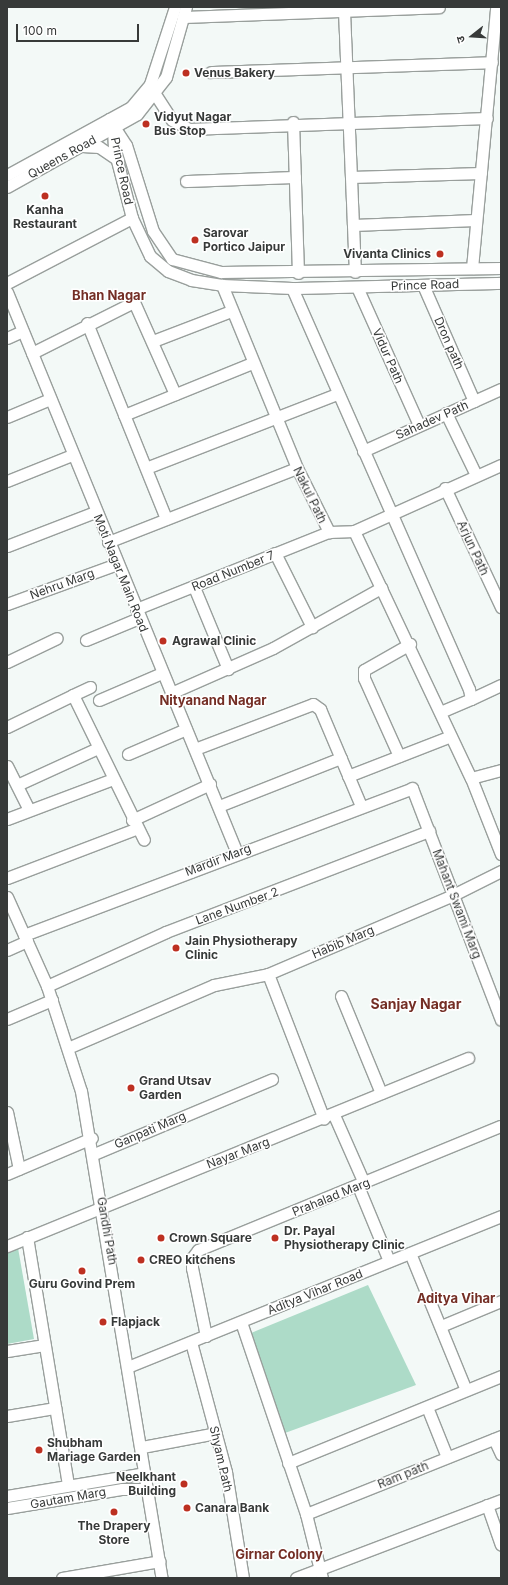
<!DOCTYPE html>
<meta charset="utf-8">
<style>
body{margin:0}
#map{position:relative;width:508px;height:1585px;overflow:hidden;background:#f3f9f7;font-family:Inter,"Noto Sans Devanagari",sans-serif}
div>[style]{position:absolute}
.green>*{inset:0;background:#addbc8}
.roads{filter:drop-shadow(1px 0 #999f9c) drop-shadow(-1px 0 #999f9c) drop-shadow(0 1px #999f9c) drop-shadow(0 -1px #999f9c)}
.minor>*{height:11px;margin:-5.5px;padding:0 5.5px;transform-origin:5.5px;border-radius:5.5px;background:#fff}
.dots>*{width:11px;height:11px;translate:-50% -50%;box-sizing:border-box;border:2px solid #fff;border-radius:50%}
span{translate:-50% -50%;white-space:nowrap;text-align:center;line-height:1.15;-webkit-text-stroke:3px #fff;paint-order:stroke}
.poi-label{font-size:12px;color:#373a39;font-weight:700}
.left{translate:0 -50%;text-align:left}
.right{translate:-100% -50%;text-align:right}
.street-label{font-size:12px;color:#373a39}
.neighbourhood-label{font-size:13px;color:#742e25;font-weight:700}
.quarter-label{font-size:14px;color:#742e25;font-weight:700}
.frame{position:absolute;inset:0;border:8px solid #373a39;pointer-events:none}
.north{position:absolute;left:452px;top:16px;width:40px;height:40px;-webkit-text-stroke:3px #fff;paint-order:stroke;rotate:253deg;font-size:11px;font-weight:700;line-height:16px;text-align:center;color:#373a39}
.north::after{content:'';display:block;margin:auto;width:14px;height:18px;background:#373a39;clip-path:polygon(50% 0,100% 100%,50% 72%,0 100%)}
.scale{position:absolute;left:16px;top:24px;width:123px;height:18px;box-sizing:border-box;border:2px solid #373a39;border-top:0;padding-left:5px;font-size:12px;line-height:14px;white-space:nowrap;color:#373a39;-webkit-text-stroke:3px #fff;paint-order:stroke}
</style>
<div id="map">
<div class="green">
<i style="clip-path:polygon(18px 1248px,34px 1339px,7px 1344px,7px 1253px)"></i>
<i style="clip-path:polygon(368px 1285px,416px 1385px,285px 1433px,251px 1333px)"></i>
</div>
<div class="roads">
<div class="minor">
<i style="left:344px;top:11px;width:261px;rotate:87.6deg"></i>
<i style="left:183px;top:17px;width:256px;rotate:-2.2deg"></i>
<i style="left:211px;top:72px;width:281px;rotate:-2deg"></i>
<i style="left:155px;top:94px;width:31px;rotate:57deg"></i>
<i style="left:172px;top:120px;width:19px;rotate:28deg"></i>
<i style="left:189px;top:129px;width:298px;rotate:-2.1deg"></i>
<i style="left:109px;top:119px;width:31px;rotate:57deg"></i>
<i style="left:126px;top:145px;width:90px;rotate:72.6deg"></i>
<i style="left:153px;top:231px;width:34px;rotate:56deg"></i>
<i style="left:172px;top:259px;width:51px;rotate:14.9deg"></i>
<i style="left:221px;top:272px;width:280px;rotate:-0.8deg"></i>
<i style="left:293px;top:122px;width:151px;rotate:88.1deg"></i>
<i style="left:113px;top:129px;width:20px;rotate:87deg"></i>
<i style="left:114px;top:149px;width:71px;rotate:75.4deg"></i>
<i style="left:132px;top:218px;width:42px;rotate:64.7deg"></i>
<i style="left:150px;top:256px;width:23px;rotate:40deg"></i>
<i style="left:168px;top:271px;width:25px;rotate:21deg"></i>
<i style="left:191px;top:280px;width:31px;rotate:9deg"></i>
<i style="left:222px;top:285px;width:70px;rotate:2.5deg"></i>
<i style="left:292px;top:288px;width:209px;rotate:-1.4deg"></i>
<i style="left:82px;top:146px;width:17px;rotate:3deg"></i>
<i style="left:99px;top:147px;width:23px;rotate:34deg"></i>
<i style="left:7px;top:175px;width:141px;rotate:-28.7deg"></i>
<i style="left:131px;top:107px;width:30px;rotate:-50deg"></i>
<i style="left:150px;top:84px;width:81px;rotate:-72deg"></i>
<i style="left:351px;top:177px;width:130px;rotate:-1.8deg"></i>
<i style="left:186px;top:181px;width:109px;rotate:-2.1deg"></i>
<i style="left:7px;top:187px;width:149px;rotate:-29.3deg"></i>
<i style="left:137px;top:114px;width:47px;rotate:-51.9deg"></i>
<i style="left:166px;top:77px;width:73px;rotate:-74.1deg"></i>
<i style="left:353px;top:225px;width:123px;rotate:-2.3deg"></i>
<i style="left:472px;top:268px;width:262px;rotate:-84.7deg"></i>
<i style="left:7px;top:283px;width:141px;rotate:-27.5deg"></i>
<i style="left:222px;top:285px;width:198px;rotate:67.7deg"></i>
<i style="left:297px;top:468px;width:72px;rotate:63.4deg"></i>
<i style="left:329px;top:532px;width:25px;rotate:-2deg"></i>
<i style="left:354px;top:531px;width:161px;rotate:-24.2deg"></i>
<i style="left:423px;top:285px;width:127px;rotate:66.3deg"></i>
<i style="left:357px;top:287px;width:151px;rotate:65.8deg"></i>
<i style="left:292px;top:288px;width:438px;rotate:66.2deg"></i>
<i style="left:469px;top:689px;width:10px;rotate:79deg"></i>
<i style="left:471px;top:699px;width:33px;rotate:157deg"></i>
<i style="left:7px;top:292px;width:606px;rotate:67.71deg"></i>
<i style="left:87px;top:323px;width:211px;rotate:68deg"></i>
<i style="left:7px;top:338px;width:17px;rotate:-24deg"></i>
<i style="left:153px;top:341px;width:84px;rotate:-21deg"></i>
<i style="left:32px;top:353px;width:114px;rotate:-26.6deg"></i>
<i style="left:134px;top:302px;width:101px;rotate:66deg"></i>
<i style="left:446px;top:413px;width:69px;rotate:64.2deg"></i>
<i style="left:124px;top:415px;width:138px;rotate:-22.1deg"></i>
<i style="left:7px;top:417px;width:47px;rotate:-22.7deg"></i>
<i style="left:363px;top:451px;width:151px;rotate:-24.2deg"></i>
<i style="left:146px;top:468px;width:205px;rotate:-21.2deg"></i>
<i style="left:7px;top:481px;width:70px;rotate:-21.8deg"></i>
<i style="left:445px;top:488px;width:132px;rotate:64.8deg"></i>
<i style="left:354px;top:531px;width:273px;rotate:64.7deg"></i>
<i style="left:471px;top:778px;width:82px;rotate:68.5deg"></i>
<i style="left:108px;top:542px;width:203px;rotate:-21.4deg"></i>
<i style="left:7px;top:546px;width:94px;rotate:-21.1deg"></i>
<i style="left:275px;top:553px;width:83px;rotate:63.4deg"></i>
<i style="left:194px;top:587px;width:89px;rotate:67.5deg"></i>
<i style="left:7px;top:604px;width:117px;rotate:-20deg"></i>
<i style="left:136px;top:609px;width:208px;rotate:-21.8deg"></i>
<i style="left:86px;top:640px;width:57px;rotate:-22.5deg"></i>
<i style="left:7px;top:662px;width:55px;rotate:-25.6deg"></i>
<i style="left:90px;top:687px;width:19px;rotate:155deg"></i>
<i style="left:73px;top:695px;width:161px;rotate:63.9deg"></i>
<i style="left:171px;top:693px;width:111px;rotate:-23.8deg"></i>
<i style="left:273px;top:648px;width:124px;rotate:-29.1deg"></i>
<i style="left:471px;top:699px;width:33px;rotate:-25deg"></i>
<i style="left:99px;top:700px;width:69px;rotate:-23.2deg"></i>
<i style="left:7px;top:727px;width:73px;rotate:-25.9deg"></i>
<i style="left:195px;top:749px;width:126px;rotate:-20.9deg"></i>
<i style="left:313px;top:704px;width:9px;rotate:36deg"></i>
<i style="left:320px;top:709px;width:105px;rotate:67.1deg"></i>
<i style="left:128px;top:754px;width:63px;rotate:-23.3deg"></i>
<i style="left:399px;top:756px;width:85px;rotate:-114.2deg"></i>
<i style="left:364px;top:678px;width:8px;rotate:-90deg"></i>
<i style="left:364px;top:670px;width:53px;rotate:-29.5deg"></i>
<i style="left:7px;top:766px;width:49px;rotate:63.4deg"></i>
<i style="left:348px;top:776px;width:110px;rotate:-21.2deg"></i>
<i style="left:471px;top:778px;width:31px;rotate:-15deg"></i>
<i style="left:17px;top:785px;width:89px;rotate:-24.6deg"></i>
<i style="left:219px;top:806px;width:131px;rotate:-21.5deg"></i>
<i style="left:7px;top:819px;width:113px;rotate:-20.7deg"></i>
<i style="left:132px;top:820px;width:86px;rotate:-24.8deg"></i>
<i style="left:7px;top:878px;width:137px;rotate:-20.9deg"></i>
<i style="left:7px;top:897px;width:98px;rotate:65.8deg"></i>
<i style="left:47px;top:986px;width:110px;rotate:72.1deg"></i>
<i style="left:81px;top:1091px;width:494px;rotate:80.6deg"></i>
<i style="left:24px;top:935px;width:415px;rotate:-20.7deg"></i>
<i style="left:412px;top:788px;width:248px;rotate:69deg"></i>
<i style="left:7px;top:950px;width:22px;rotate:-24deg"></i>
<i style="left:268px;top:974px;width:155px;rotate:68.9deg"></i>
<i style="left:47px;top:986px;width:131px;rotate:-24.4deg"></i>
<i style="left:166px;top:932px;width:282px;rotate:-21deg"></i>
<i style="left:341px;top:996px;width:105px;rotate:67.6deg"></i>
<i style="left:7px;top:1019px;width:49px;rotate:-22.9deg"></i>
<i style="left:70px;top:1047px;width:157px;rotate:-23.3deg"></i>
<i style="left:214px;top:985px;width:55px;rotate:-11.5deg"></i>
<i style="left:268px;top:974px;width:201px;rotate:-23.1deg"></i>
<i style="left:453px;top:895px;width:54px;rotate:-26.6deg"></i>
<i style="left:7px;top:1112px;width:58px;rotate:78.1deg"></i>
<i style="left:334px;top:1115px;width:74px;rotate:66.2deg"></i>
<i style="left:94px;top:1154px;width:193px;rotate:-22.8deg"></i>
<i style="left:7px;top:1174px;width:92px;rotate:-23deg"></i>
<i style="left:358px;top:1186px;width:81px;rotate:67.5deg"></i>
<i style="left:27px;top:1237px;width:251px;rotate:80.6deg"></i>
<i style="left:7px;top:1246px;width:498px;rotate:-22.2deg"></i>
<i style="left:410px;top:1253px;width:148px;rotate:67.8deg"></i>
<i style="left:241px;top:1322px;width:203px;rotate:71.3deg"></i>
<i style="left:306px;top:1514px;width:66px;rotate:76deg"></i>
<i style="left:441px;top:1326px;width:65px;rotate:-22.6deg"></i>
<i style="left:206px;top:1336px;width:69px;rotate:-101.6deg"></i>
<i style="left:192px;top:1268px;width:10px;rotate:-90deg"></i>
<i style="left:192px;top:1258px;width:10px;rotate:-53deg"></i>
<i style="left:198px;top:1250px;width:327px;rotate:-22.3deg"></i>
<i style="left:191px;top:1342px;width:135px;rotate:74.9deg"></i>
<i style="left:226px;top:1472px;width:107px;rotate:80.9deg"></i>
<i style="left:7px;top:1351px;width:38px;rotate:-9deg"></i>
<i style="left:130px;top:1366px;width:400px;rotate:-22deg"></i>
<i style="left:427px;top:1407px;width:54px;rotate:68.2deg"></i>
<i style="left:7px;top:1416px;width:49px;rotate:-9.5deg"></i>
<i style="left:494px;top:1439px;width:17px;rotate:65deg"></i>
<i style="left:142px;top:1447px;width:75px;rotate:-10.7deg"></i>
<i style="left:288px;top:1463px;width:230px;rotate:-22.2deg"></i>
<i style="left:7px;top:1496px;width:139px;rotate:-9.5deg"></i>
<i style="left:487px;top:1505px;width:42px;rotate:70.7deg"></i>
<i style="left:7px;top:1508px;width:117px;rotate:-9.4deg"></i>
<i style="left:122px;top:1489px;width:26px"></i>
<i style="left:306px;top:1514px;width:210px;rotate:-21.8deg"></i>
<i style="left:62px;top:1578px;width:99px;rotate:-9.8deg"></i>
<i style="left:296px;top:1578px;width:219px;rotate:-20.8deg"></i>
</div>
</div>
<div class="dots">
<i style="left:186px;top:73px;background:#bd3021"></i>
<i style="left:146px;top:124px;background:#bd3021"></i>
<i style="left:45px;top:196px;background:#bd3021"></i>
<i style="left:195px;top:240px;background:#bd3021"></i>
<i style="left:440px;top:254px;background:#bd3021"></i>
<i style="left:163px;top:641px;background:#bd3021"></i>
<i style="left:176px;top:948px;background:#bd3021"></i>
<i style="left:131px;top:1088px;background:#bd3021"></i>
<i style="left:161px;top:1238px;background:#bd3021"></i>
<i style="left:275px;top:1238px;background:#bd3021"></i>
<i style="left:141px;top:1260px;background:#bd3021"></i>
<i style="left:82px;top:1271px;background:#bd3021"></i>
<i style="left:103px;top:1322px;background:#bd3021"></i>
<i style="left:39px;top:1450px;background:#bd3021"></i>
<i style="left:184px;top:1484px;background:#bd3021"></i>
<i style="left:187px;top:1508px;background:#bd3021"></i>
<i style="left:114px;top:1512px;background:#bd3021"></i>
</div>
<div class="poi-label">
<span class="left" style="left:194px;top:73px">Venus Bakery</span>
<span class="left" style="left:154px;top:124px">Vidyut Nagar<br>Bus Stop</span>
<span style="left:45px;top:217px">Kanha<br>Restaurant</span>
<span class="left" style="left:203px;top:240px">Sarovar<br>Portico Jaipur</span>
<span class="right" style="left:431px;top:254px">Vivanta Clinics</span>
<span class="left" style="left:172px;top:641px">Agrawal Clinic</span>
<span class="left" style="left:185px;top:948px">Jain Physiotherapy<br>Clinic</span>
<span class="left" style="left:139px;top:1088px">Grand Utsav<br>Garden</span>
<span class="left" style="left:284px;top:1238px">Dr. Payal<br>Physiotherapy Clinic</span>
<span class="left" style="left:169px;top:1238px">Crown Square</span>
<span class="left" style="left:149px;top:1260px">CREO kitchens</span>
<span style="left:82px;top:1284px">Guru Govind Prem</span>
<span class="left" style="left:111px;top:1322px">Flapjack</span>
<span class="left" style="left:47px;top:1450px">Shubham<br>Mariage Garden</span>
<span class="right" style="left:176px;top:1484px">Neelkhant<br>Building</span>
<span class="left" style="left:195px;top:1508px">Canara Bank</span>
<span style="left:114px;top:1533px">The Drapery<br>Store</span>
</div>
<div class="street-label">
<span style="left:62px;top:157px;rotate:-29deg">Queens Road</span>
<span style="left:122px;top:171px;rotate:78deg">Prince Road</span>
<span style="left:425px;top:285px;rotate:-2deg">Prince Road</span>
<span style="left:449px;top:343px;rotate:66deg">Dron path</span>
<span style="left:388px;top:356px;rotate:66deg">Vidur Path</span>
<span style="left:432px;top:420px;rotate:-24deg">Sahadev Path</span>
<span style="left:310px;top:495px;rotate:64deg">Nakul Path</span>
<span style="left:473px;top:548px;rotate:65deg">Arjun Path</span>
<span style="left:233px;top:571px;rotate:-22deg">Road Number 7</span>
<span style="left:121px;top:573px;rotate:68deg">Moti Nagar Main Road</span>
<span style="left:62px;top:584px;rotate:-20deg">Nehru Marg</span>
<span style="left:218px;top:860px;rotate:-21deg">Mardir Marg</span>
<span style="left:457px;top:904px;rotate:69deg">Mahant Swami Marg</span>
<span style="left:237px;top:906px;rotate:-20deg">Lane Number 2</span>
<span style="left:343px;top:942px;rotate:-23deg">Habib Marg</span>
<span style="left:150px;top:1130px;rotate:-23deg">Ganpati Marg</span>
<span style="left:238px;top:1153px;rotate:-21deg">Nayar Marg</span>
<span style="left:331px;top:1197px;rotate:-22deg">Prahalad Marg</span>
<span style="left:107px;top:1231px;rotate:80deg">Gandhi Path</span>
<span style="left:315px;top:1292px;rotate:-22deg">Aditya Vihar Road</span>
<span style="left:221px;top:1459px;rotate:77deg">Shyam Path</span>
<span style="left:403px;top:1475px;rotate:-22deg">Ram path</span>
<span style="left:68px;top:1498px;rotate:-10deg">Gautam Marg</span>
</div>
<div class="neighbourhood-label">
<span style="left:109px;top:295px">Bhan Nagar</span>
<span style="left:213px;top:700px">Nityanand Nagar</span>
<span style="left:456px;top:1298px">Aditya Vihar</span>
<span style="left:279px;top:1554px">Girnar Colony</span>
</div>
<div class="quarter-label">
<span style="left:416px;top:1004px">Sanjay Nagar</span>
</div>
<div class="frame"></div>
<div class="north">उ</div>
<div class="scale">100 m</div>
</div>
